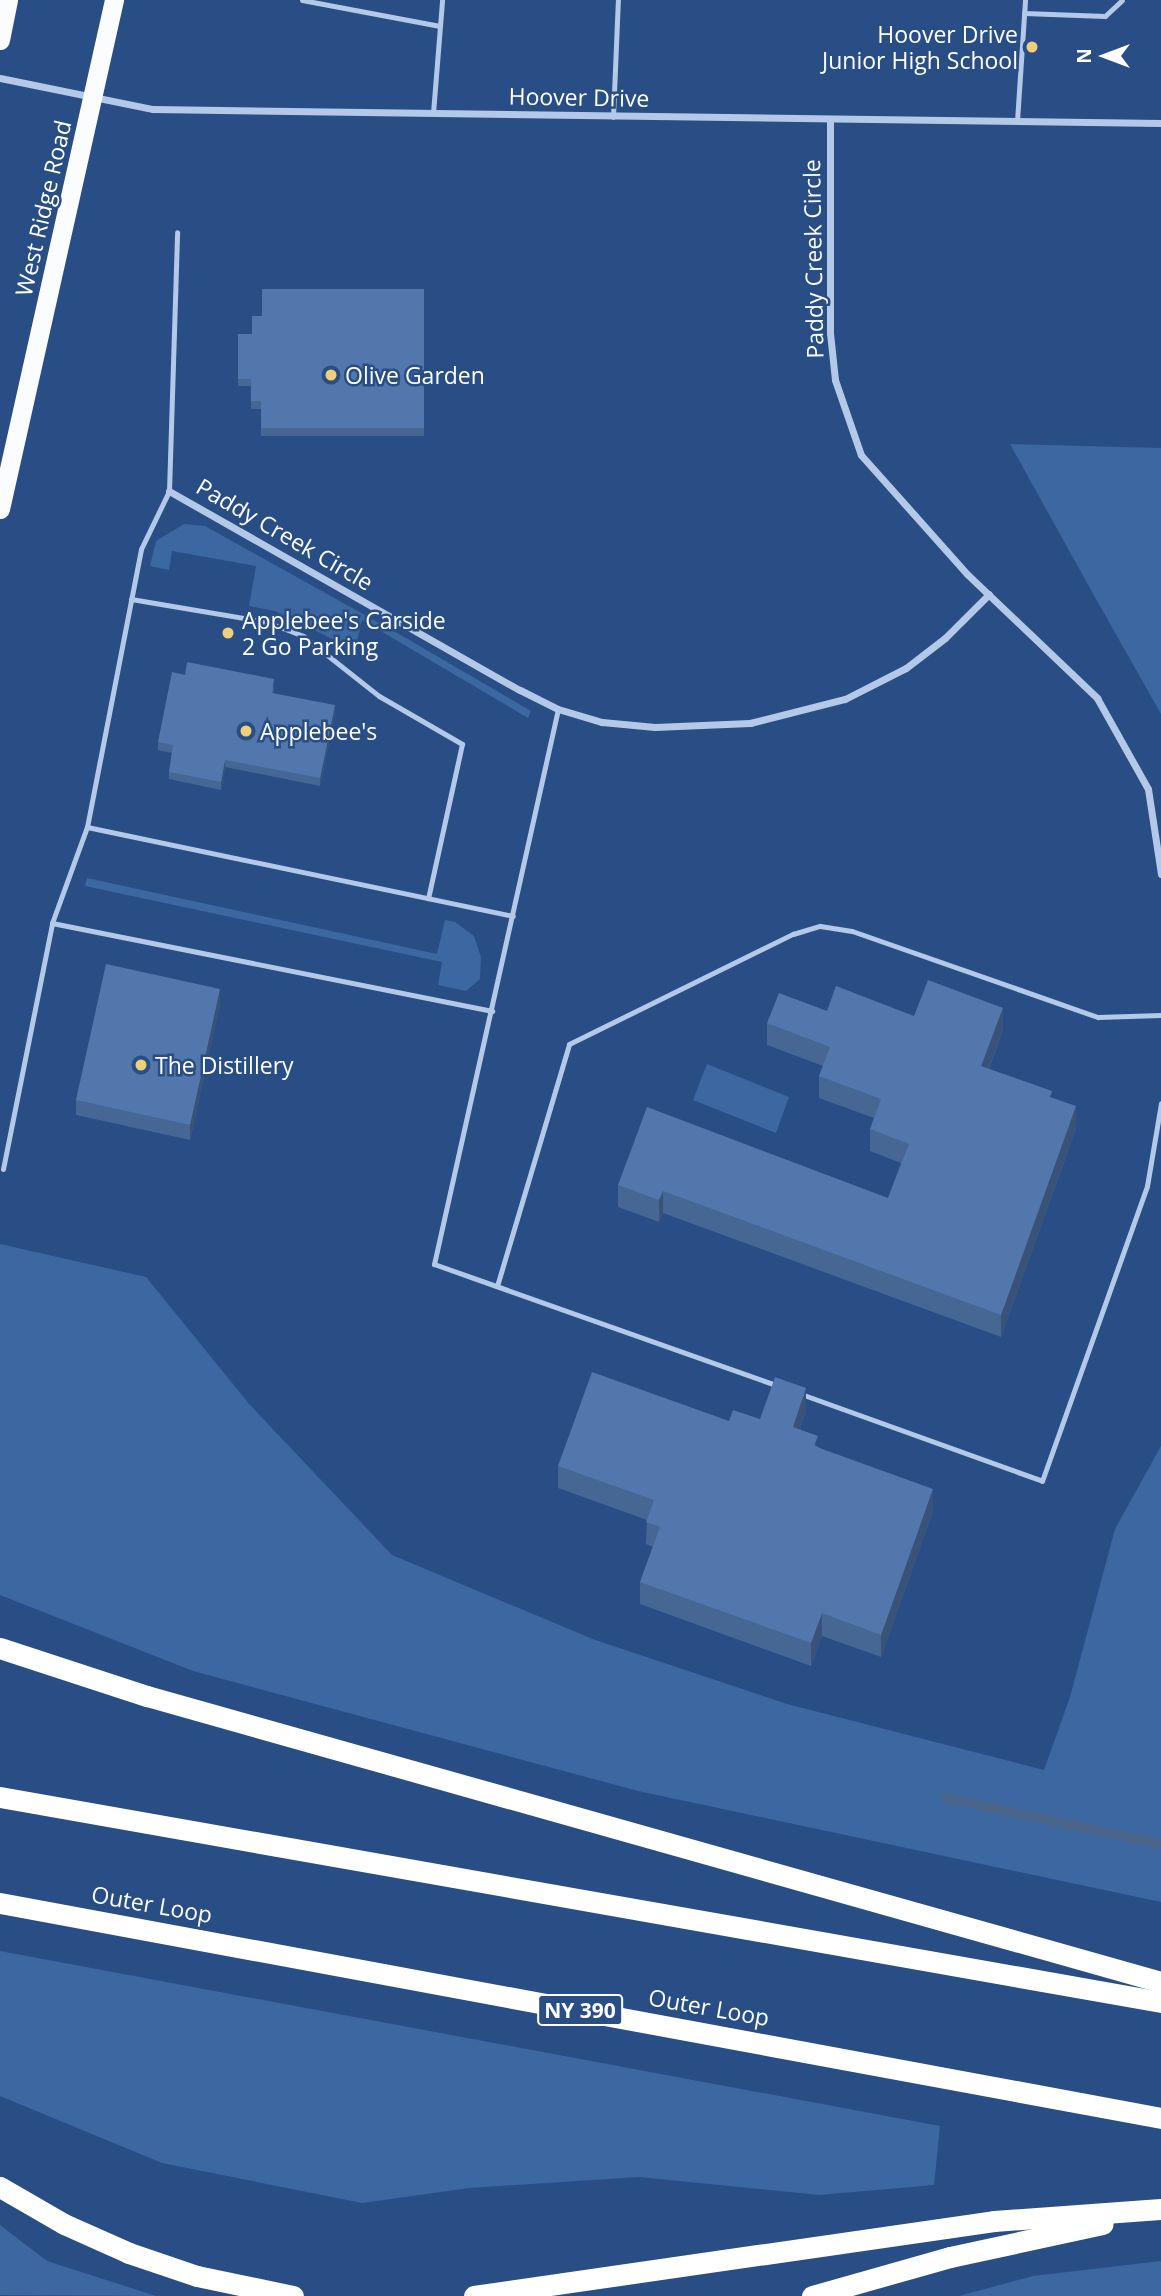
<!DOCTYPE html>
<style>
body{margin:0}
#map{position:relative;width:1161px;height:2296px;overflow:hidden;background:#284e85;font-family:"Open Sans",sans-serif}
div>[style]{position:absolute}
.green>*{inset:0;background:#3d67a1}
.stream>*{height:10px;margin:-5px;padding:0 5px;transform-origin:5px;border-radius:5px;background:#49658c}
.service>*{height:5px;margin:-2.5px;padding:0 2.5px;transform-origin:2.5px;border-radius:2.5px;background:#b3c9e7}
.minor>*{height:7px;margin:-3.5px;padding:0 3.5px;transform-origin:3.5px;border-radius:3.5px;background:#b3c9e7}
.trunk>*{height:19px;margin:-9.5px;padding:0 9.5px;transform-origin:9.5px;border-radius:9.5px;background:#fafcfe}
.motorway>*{height:21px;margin:-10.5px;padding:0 10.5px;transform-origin:10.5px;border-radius:10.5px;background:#fff}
.wall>*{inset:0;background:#466694}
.shaded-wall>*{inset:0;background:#395378}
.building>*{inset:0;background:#5177ac}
.dots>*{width:19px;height:19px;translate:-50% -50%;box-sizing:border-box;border:4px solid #284e85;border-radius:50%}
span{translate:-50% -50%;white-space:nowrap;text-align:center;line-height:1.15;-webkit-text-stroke:5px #284e85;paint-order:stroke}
.shield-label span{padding:2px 5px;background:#284e85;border:2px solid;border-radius:5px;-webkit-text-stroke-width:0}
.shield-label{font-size:21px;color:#fff;font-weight:700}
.poi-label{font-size:23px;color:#fff}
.right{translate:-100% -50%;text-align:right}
.left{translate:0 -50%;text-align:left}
.street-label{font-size:23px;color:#fff}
.north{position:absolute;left:1070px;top:21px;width:70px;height:70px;-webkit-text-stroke:5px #284e85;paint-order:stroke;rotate:270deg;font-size:19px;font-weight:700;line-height:28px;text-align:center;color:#fff}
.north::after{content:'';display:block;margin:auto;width:24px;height:32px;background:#fff;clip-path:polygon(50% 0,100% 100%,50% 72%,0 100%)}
</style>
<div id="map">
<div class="green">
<i style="clip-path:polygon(1010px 444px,1161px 448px,1161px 714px,1096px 599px)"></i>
<i style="clip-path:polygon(184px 524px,205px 526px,406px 638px,531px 711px,528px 718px,362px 620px,355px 650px,275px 611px,249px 606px,256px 566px,172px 551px,169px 570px,150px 566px,156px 541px)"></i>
<i style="clip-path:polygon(87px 878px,437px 954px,445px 920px,455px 922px,474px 936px,481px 957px,480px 979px,466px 991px,438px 985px,442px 962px,85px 886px)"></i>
<i style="clip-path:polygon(707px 1064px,789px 1097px,776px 1133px,693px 1100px)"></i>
<i style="clip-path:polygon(0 1244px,146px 1277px,250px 1405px,392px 1555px,595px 1640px,787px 1704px,1044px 1770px,1070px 1697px,1115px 1529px,1161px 1446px,1161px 1902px,638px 1791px,193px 1671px,0 1595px)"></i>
<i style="clip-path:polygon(0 1951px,940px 2126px,934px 2185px,819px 2195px,639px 2177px,469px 2188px,362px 2203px,162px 2163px,0 2096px)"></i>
<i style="clip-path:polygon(0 2225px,47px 2261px,156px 2296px,0 2295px)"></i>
<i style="clip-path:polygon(1161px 2261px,1161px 2296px,959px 2296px,1033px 2276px)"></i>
</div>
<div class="stream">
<i style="left:946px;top:1798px;width:220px;rotate:12.1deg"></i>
</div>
<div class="service">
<i style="left:302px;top:0;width:139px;rotate:10.7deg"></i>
<i style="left:1024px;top:13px;width:81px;rotate:2.1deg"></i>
<i style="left:1105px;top:16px;width:23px;rotate:-43deg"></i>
<i style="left:433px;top:113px;width:113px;rotate:-85.4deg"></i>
<i style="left:613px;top:117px;width:117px;rotate:-87.6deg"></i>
<i style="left:1017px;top:121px;width:121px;rotate:-86.2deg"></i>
<i style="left:131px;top:599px;width:138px;rotate:9.6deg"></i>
<i style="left:267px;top:622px;width:39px;rotate:21deg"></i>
<i style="left:303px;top:636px;width:97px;rotate:38.3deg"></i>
<i style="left:379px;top:696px;width:96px;rotate:30deg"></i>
<i style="left:462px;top:744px;width:158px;rotate:102.4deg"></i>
<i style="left:558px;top:709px;width:569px;rotate:102.59deg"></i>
<i style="left:434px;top:1264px;width:366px;rotate:19.5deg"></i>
<i style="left:87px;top:827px;width:435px;rotate:11.8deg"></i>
<i style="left:52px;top:923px;width:449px;rotate:11.3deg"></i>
<i style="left:3px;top:1169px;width:251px;rotate:-78.7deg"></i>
<i style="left:52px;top:923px;width:102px;rotate:-70deg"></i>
<i style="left:87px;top:827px;width:283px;rotate:-79deg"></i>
<i style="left:141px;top:549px;width:64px;rotate:-64.2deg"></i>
<i style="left:169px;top:491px;width:259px;rotate:-88.2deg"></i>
<i style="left:497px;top:1286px;width:252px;rotate:-73.4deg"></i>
<i style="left:569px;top:1044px;width:250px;rotate:-26.2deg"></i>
<i style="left:793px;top:934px;width:28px;rotate:-17deg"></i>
<i style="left:820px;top:926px;width:32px;rotate:9deg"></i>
<i style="left:852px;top:931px;width:261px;rotate:19.3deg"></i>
<i style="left:1098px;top:1017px;width:63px;rotate:-1.8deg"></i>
<i style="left:801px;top:1394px;width:256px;rotate:19.8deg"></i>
<i style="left:1042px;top:1481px;width:313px;rotate:-70.4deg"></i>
<i style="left:1147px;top:1186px;width:84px;rotate:-80.4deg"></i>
</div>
<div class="minor">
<i style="left:0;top:78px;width:156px;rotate:11.5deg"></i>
<i style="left:153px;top:109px;width:1008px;rotate:0.8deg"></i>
<i style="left:830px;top:120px;width:213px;rotate:90deg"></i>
<i style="left:830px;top:333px;width:47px;rotate:83.9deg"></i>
<i style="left:835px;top:380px;width:79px;rotate:70.9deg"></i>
<i style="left:861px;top:455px;width:159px;rotate:48.3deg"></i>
<i style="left:967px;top:574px;width:180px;rotate:43.6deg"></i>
<i style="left:1097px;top:698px;width:104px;rotate:60.7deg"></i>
<i style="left:1148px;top:789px;width:86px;rotate:81.3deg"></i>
<i style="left:169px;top:491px;width:403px;rotate:29.6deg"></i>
<i style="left:520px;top:690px;width:42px;rotate:26.6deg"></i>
<i style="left:558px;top:709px;width:46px;rotate:16.5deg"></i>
<i style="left:602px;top:722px;width:53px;rotate:5.4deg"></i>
<i style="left:655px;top:727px;width:95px;rotate:-2.4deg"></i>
<i style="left:750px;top:723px;width:98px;rotate:-14.2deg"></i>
<i style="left:845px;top:699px;width:68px;rotate:-26.9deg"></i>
<i style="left:906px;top:668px;width:49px;rotate:-37.6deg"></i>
<i style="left:945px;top:638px;width:62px;rotate:-45deg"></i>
</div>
<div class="trunk">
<i style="left:0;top:40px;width:41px;rotate:-78.7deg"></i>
<i style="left:0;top:509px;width:522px;rotate:-77.38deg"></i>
</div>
<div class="motorway">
<i style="left:0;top:1648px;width:155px;rotate:18.1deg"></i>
<i style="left:147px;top:1696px;width:1054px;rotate:15.75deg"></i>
<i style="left:0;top:1797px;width:1179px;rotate:10.01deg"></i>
<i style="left:0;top:1903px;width:1181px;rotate:10.49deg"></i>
<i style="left:0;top:2187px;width:74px;rotate:30deg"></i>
<i style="left:64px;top:2224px;width:71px;rotate:24deg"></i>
<i style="left:129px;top:2253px;width:72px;rotate:18.7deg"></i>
<i style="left:197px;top:2276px;width:98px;rotate:11.8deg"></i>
<i style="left:474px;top:2296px;width:525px;rotate:-8.21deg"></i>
<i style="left:994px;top:2221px;width:167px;rotate:-4.1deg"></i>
<i style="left:812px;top:2296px;width:143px;rotate:-15.8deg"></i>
<i style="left:950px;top:2257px;width:156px;rotate:-12.2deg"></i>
</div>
<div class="wall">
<i style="clip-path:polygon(424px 289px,424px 436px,261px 436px,261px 409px,251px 409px,251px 386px,238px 386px,238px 334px,252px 334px,262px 316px)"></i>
<i style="clip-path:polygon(185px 675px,274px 687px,273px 693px,335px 713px,320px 786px,225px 767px,221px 790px,169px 779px,169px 772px,172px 753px,158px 750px,158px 742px)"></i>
<i style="clip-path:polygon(220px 1004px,190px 1140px,76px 1115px,76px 1100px)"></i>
<i style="clip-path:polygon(827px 1011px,914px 1016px,1003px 1030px,989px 1069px,1052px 1098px,1076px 1129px,1001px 1337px,663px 1213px,659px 1222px,618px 1207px,618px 1185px,888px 1198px,901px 1163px,870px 1151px,870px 1129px,874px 1118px,819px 1098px,819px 1076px,823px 1066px,767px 1045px,767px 1023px)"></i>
<i style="clip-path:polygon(806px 1410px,800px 1429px,818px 1447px,933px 1511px,881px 1657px,822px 1636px,811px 1666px,640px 1604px,640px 1582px,653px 1547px,646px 1544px,647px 1520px,558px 1488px,558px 1466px,729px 1421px,760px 1419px)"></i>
</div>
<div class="shaded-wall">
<i style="clip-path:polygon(335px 705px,335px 713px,320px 786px,320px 778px)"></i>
<i style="clip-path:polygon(225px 760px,225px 767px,221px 790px,221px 782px)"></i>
<i style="clip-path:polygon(220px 989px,220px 1004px,190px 1140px,190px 1125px)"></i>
<i style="clip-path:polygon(1003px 1008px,1003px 1030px,981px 1088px,981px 1066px)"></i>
<i style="clip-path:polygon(1076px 1106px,1076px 1129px,1001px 1337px,1001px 1315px)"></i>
<i style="clip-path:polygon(663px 1191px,663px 1213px,659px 1222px,659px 1200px)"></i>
<i style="clip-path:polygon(806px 1388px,806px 1410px,793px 1449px,793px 1427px)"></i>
<i style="clip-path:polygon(933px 1489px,933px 1511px,881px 1657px,881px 1635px)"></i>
<i style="clip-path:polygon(822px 1613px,822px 1636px,811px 1666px,811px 1643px)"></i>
</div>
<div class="building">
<i style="clip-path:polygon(262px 289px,424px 289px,424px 428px,261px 428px,261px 401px,251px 401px,251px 379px,238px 379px,238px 334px,252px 334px,252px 316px,262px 316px)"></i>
<i style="clip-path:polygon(187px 662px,274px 679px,272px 693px,335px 705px,320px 778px,225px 760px,221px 782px,169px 772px,173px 745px,158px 742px,172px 672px,185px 675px)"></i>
<i style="clip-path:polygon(106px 964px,220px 989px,190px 1125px,76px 1100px)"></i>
<i style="clip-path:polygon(928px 980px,1003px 1008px,981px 1066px,1052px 1091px,1050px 1097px,1076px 1106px,1001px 1315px,663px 1191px,659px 1200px,618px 1185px,647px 1107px,888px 1198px,909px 1144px,870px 1129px,881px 1099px,819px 1076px,830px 1047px,767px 1023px,779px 993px,827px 1011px,836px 986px,914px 1016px)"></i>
<i style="clip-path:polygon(592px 1372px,729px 1421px,733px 1410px,760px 1419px,775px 1377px,806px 1388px,793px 1427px,818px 1436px,814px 1446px,933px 1489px,881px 1635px,822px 1613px,811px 1643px,640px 1582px,660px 1527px,646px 1522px,654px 1500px,558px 1466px)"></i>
</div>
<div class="dots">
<i style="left:1032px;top:47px;background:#efd079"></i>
<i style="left:331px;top:375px;background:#efd079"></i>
<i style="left:228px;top:633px;background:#efd079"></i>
<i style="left:246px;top:731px;background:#efd079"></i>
<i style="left:141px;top:1065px;background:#efd079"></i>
</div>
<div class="shield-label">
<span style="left:580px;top:2010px">NY 390</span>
</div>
<div class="poi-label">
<span class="right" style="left:1018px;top:47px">Hoover Drive<br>Junior High School</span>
<span class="left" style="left:345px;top:375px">Olive Garden</span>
<span class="left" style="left:242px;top:633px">Applebee's Carside<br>2 Go Parking</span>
<span class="left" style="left:260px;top:731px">Applebee's</span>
<span class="left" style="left:155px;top:1065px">The Distillery</span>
</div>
<div class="street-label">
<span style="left:579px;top:97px;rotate:1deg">Hoover Drive</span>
<span style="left:43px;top:208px;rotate:-77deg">West Ridge Road</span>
<span style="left:813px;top:259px;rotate:-91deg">Paddy Creek Circle</span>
<span style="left:285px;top:534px;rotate:30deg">Paddy Creek Circle</span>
<span style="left:152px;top:1904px;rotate:10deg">Outer Loop</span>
<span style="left:709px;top:2007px;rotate:10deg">Outer Loop</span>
</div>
<div class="north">N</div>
</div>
